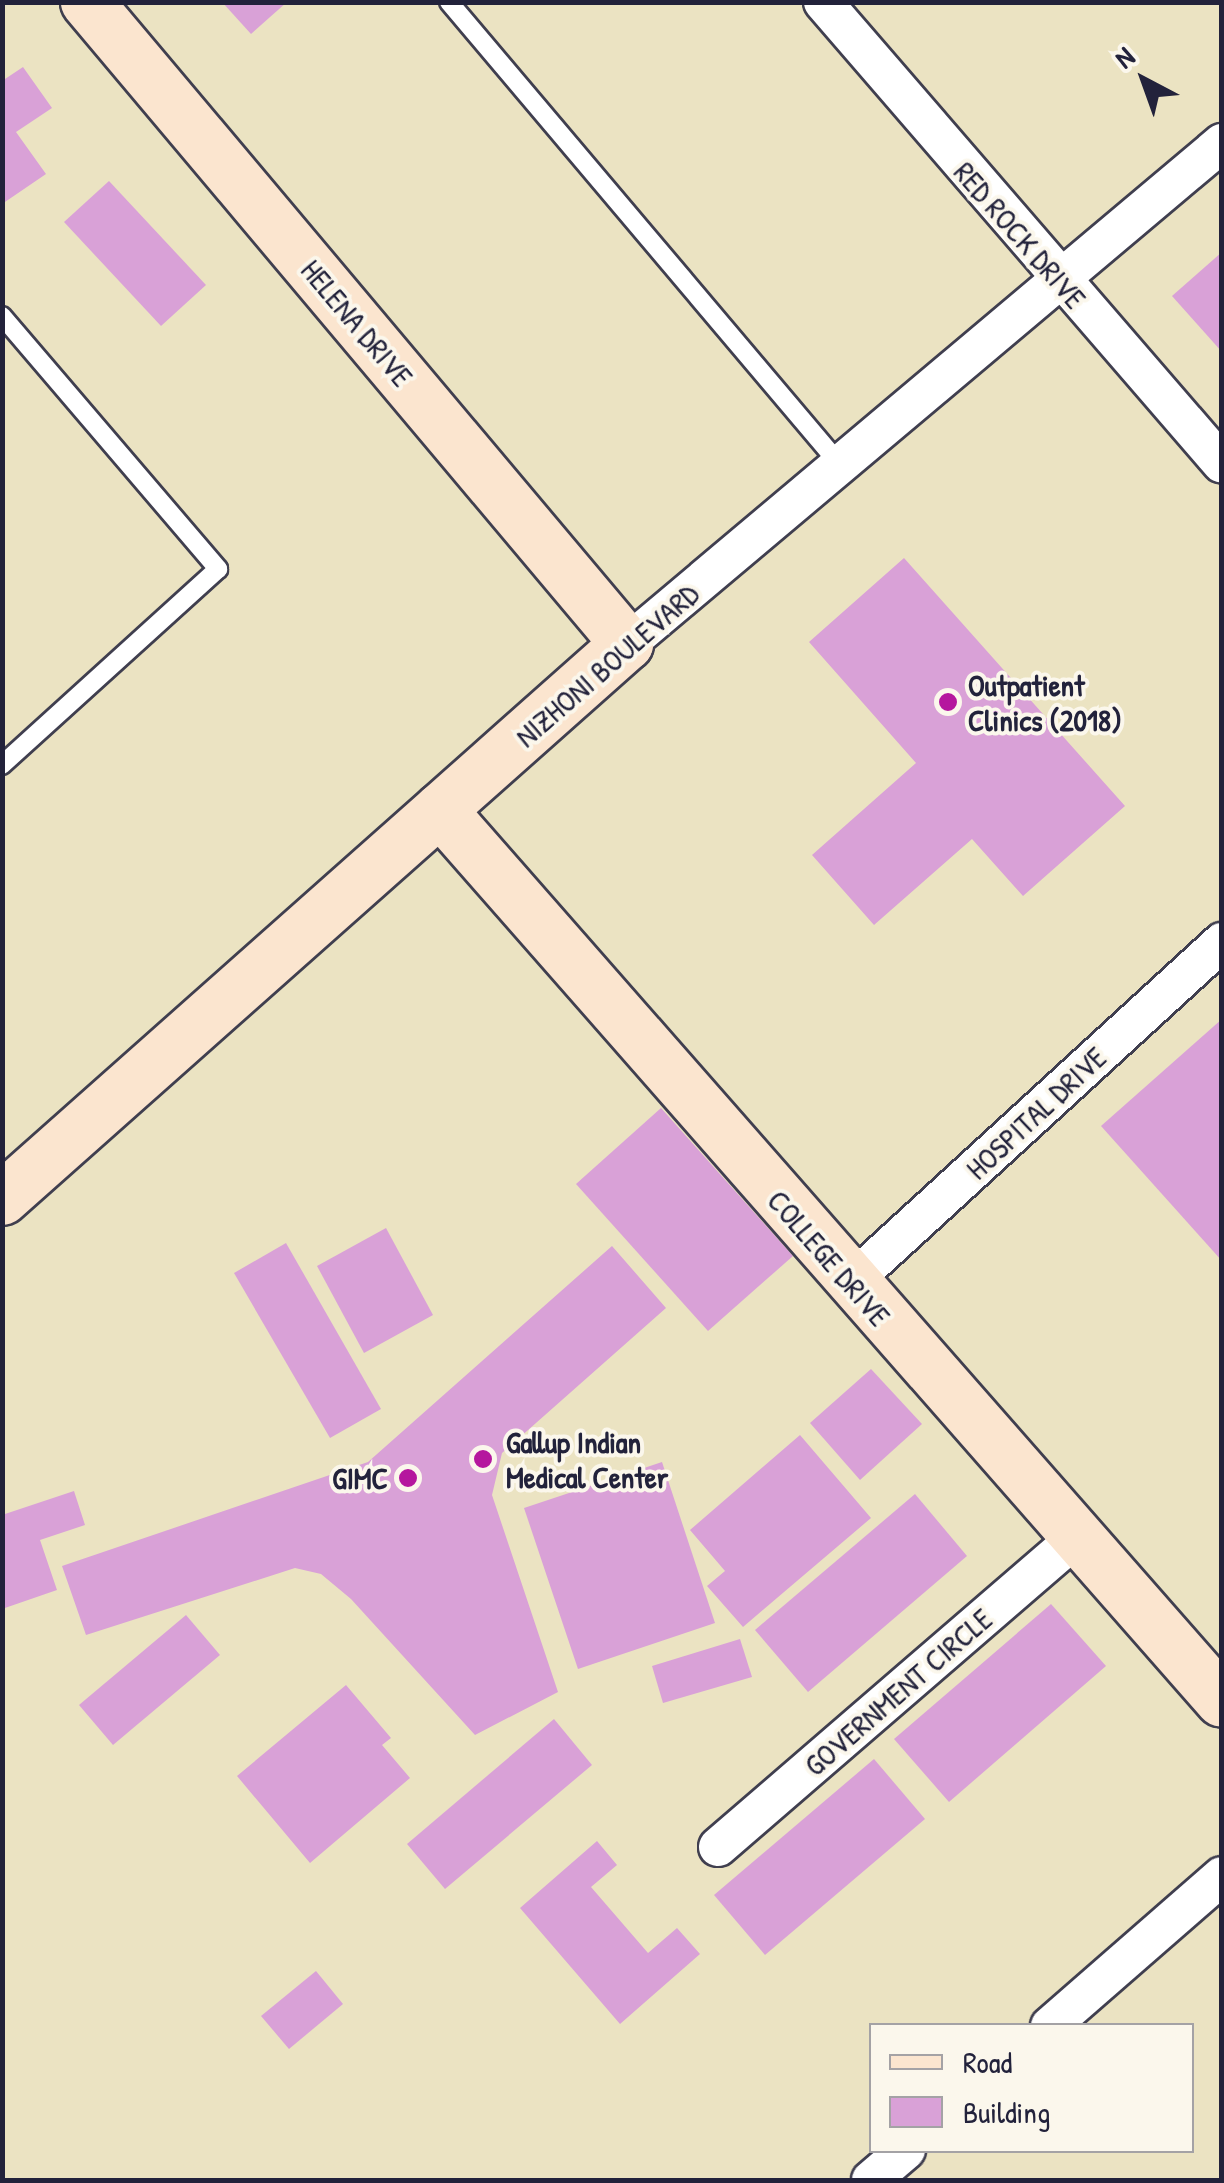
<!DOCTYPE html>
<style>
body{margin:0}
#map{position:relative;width:1224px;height:2183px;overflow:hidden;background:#ebe3c2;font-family:"Patrick Hand",sans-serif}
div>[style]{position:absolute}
.building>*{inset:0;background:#d9a1d7}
.roads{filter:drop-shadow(2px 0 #403f4f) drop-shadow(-2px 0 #403f4f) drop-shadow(0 2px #403f4f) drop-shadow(0 -2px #403f4f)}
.lane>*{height:18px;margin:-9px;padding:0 9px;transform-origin:9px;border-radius:9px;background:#fff}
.street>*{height:38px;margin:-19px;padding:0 19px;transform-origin:19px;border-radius:19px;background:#fff}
.secondary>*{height:52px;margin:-26px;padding:0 26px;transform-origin:26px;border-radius:26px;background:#fbe5cf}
.dots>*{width:28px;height:28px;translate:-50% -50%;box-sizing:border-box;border:5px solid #fbf7ec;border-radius:50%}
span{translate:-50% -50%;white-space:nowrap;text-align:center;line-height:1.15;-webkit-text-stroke:8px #fbf7ec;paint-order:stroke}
.street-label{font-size:30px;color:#22223b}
.poi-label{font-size:30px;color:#22223b;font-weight:700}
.left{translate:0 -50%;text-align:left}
.right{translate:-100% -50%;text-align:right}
.frame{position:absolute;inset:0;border:5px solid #22223b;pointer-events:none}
.legend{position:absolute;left:869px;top:2023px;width:325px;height:130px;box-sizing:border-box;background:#fbf7ec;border:2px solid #a4a2a5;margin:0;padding:12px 18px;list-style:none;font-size:30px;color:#22223b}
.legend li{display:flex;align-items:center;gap:20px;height:50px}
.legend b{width:50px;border:2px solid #a4a2a5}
.north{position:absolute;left:1094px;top:30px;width:100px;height:100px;-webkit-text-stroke:8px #fbf7ec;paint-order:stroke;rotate:319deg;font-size:28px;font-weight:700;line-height:40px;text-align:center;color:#22223b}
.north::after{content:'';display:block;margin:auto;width:35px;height:45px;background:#22223b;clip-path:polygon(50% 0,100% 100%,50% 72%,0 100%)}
</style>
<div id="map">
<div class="building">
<i style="clip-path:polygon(222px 2px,287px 2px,251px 34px)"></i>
<i style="clip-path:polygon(23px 67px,52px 108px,16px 132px,46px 174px,2px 204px,2px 81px)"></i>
<i style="clip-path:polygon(109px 181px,206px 285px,161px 326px,64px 222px)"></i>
<i style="clip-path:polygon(1222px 252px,1222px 352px,1172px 296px)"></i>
<i style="clip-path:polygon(904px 558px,1125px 806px,1023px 896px,972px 839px,874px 925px,812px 855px,916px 763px,809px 642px)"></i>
<i style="clip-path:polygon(1222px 1019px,1222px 1261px,1101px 1126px)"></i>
<i style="clip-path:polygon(661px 1108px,793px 1256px,708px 1331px,576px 1184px)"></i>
<i style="clip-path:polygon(386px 1228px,433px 1315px,364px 1353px,317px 1266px)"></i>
<i style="clip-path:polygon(286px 1243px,381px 1409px,330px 1438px,234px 1273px)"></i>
<i style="clip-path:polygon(612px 1246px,666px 1308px,502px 1453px,492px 1495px,558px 1692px,475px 1735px,351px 1599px,321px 1574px,295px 1568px,86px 1635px,62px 1566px,368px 1462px)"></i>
<i style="clip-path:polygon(871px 1369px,922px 1424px,860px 1480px,810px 1423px)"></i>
<i style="clip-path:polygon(800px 1435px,871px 1518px,743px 1627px,707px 1586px,725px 1571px,690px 1530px)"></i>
<i style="clip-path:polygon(662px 1462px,715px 1623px,578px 1669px,524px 1508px)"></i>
<i style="clip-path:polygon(74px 1491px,85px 1525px,40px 1540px,57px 1590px,2px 1609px,2px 1515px)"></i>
<i style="clip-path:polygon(915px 1494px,967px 1556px,808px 1692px,755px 1630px)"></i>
<i style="clip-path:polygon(1051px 1604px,1106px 1666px,949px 1802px,894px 1739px)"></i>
<i style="clip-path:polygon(186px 1615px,220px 1655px,113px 1745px,79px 1705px)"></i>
<i style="clip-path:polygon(740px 1639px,752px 1677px,663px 1703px,652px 1666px)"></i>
<i style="clip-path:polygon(346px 1685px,391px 1738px,382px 1745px,410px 1778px,310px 1863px,237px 1776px)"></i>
<i style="clip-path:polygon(554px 1719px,592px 1765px,445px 1889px,407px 1844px)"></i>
<i style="clip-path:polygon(874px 1759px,925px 1819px,765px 1955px,714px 1895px)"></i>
<i style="clip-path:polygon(597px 1841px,617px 1865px,591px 1887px,648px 1953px,677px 1928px,700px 1954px,620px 2024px,520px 1908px)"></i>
<i style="clip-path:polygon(316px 1971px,343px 2004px,289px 2049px,261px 2016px)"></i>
</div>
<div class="roads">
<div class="lane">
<i style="left:449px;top:2px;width:609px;rotate:49.8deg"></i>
<i style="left:2px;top:316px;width:333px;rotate:49.5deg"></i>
<i style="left:218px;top:569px;width:292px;rotate:137.8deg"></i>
</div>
<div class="street">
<i style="left:823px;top:2px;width:610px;rotate:49.18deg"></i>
<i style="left:627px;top:644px;width:778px;rotate:-40.1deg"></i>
<i style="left:850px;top:1283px;width:505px;rotate:-42.51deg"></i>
<i style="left:718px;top:1847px;width:476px;rotate:-40.8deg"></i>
<i style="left:1050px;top:2026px;width:228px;rotate:-41.1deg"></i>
<i style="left:871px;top:2180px;width:46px;rotate:-40.6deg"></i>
</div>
<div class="secondary">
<i style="left:440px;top:810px;width:1185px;rotate:48.73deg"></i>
<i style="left:2px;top:1199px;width:836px;rotate:-41.61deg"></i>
<i style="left:627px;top:644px;width:839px;rotate:-130.07deg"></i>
</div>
</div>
<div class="dots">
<i style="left:948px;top:702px;background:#b5179e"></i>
<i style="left:483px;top:1459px;background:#b5179e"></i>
<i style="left:408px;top:1478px;background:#b5179e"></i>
</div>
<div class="street-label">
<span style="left:1020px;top:235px;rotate:49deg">RED ROCK DRIVE</span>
<span style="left:357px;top:323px;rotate:50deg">HELENA DRIVE</span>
<span style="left:607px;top:665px;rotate:-41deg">NIZHONI BOULEVARD</span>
<span style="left:1036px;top:1113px;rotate:-43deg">HOSPITAL DRIVE</span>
<span style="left:829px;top:1258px;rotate:49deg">COLLEGE DRIVE</span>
<span style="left:898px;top:1692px;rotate:-41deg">GOVERNMENT CIRCLE</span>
</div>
<div class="poi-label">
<span class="left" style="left:968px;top:702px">Outpatient<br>Clinics (2018)</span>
<span class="left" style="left:506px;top:1459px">Gallup Indian<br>Medical Center</span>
<span class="right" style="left:388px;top:1478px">GIMC</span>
</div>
<div class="frame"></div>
<ul class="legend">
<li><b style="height:12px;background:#fbe5cf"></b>Road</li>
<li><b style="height:28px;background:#d9a1d7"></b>Building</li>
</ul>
<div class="north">N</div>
</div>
